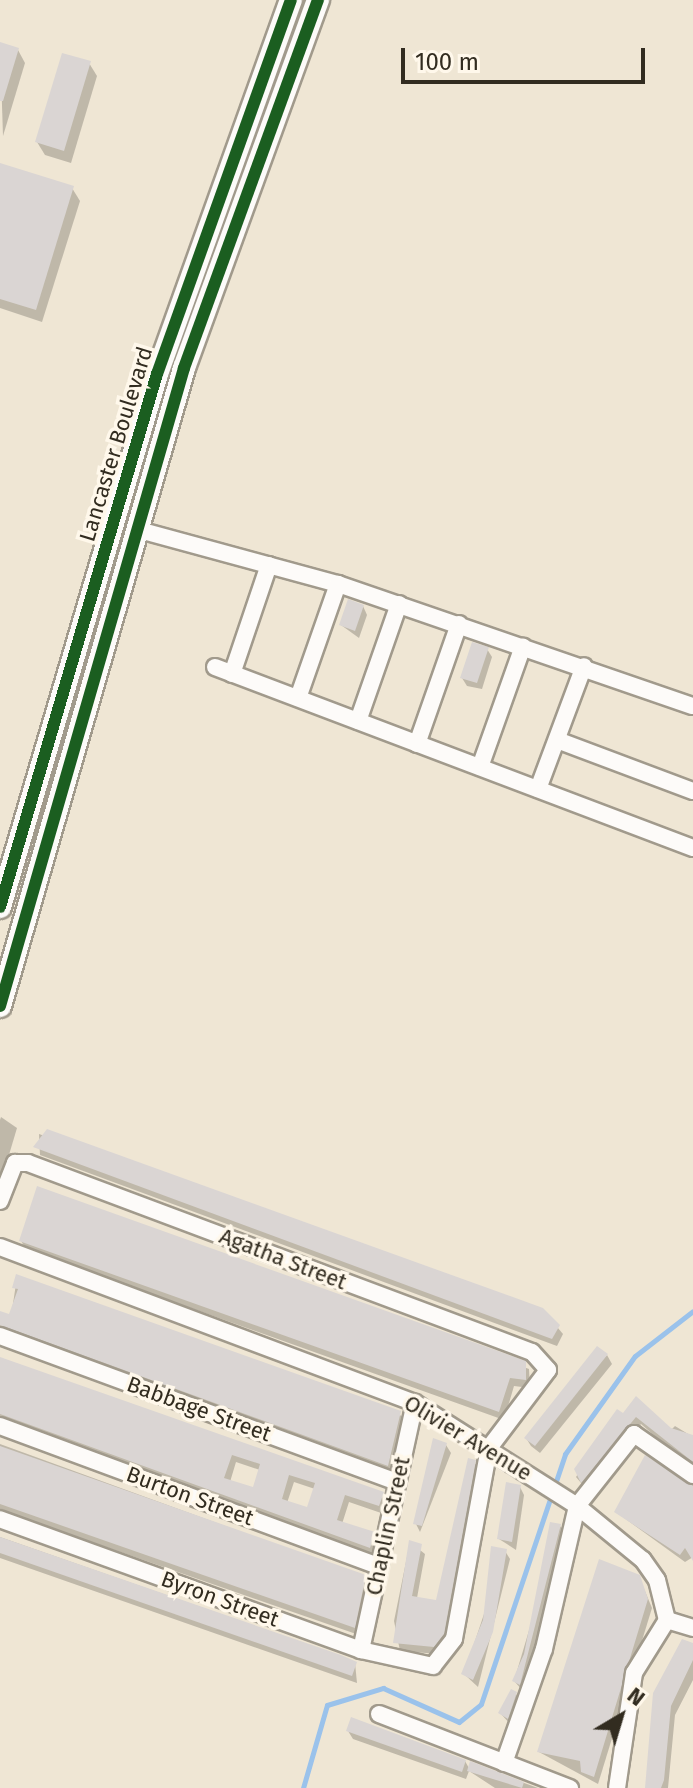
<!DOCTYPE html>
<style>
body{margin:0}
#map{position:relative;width:693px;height:1788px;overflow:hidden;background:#efe6d4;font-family:"Fira Sans",sans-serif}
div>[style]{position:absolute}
.shadow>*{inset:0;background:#0003}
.stream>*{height:5px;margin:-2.5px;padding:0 2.5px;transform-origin:2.5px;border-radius:2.5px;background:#9ac2eb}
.building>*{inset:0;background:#dad5d3}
.roads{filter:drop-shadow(2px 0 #a19a8c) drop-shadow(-2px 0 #a19a8c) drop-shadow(0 2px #a19a8c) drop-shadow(0 -2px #a19a8c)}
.street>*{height:16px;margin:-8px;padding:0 8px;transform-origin:8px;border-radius:8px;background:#fdfbf9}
.secondary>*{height:22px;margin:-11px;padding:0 11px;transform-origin:11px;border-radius:11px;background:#fdfbf9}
.cycleway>*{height:12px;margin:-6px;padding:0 6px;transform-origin:6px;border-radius:6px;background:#1b5e20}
span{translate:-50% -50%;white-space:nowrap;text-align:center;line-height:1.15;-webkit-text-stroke:7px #fff8eb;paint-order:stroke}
.street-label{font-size:22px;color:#322c20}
.north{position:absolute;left:581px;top:1676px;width:80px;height:80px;-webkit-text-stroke:6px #fff8eb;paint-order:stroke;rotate:38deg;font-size:22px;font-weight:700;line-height:32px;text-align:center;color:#322c20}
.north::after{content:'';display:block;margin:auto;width:28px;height:36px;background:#322c20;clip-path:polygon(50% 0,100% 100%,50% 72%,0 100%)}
.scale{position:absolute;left:401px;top:48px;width:244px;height:36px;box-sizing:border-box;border:4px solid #322c20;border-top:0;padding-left:10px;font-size:24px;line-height:28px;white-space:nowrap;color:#322c20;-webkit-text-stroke:6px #fff8eb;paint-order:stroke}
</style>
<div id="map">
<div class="shadow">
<i style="clip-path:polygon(0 44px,18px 50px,25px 63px,3px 136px)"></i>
<i style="clip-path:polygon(89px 63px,97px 76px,71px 163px,45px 155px,37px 142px)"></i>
<i style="clip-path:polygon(0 166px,72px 188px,80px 201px,42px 322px,0 308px)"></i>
<i style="clip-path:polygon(363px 606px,367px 615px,359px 638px,341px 625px)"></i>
<i style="clip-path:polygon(487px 649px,492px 657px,482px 689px,467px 686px,462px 678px)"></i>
<i style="clip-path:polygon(1px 1117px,17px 1128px,0 1185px,0 1120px)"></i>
<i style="clip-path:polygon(39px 1134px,542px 1309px,563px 1334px,557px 1346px,40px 1155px)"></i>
<i style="clip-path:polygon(39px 1188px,529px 1369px,530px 1388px,514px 1386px,504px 1420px,26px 1249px,21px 1241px)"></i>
<i style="clip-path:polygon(17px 1277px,399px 1413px,404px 1421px,392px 1474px,0 1330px,0 1318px,11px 1317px)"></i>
<i style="clip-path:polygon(607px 1355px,612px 1364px,540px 1453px,531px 1446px,526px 1438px)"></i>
<i style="clip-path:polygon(evenodd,0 1359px,382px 1494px,384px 1514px,349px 1502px,342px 1524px,374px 1534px,375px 1555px,0 1420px,0 1359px,236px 1462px,260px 1470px,254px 1490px,230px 1482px,236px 1462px,0 1359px,294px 1482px,315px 1489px,308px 1510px,287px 1503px,294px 1482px)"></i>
<i style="clip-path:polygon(636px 1399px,671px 1430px,675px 1426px,693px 1437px,693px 1469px,641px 1424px,587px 1490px,576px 1477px,618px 1412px,624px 1416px)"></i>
<i style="clip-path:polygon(0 1444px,365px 1577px,370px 1585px,359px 1635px,0 1510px)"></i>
<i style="clip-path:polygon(446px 1445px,451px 1453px,420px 1532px,416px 1524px)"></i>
<i style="clip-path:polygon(474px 1462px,479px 1470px,447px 1643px,439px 1654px,400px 1651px,394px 1621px,410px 1542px,425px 1554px,417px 1598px,438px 1602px)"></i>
<i style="clip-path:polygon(693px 1484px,693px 1557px,685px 1562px,616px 1512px)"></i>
<i style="clip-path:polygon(520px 1487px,524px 1495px,516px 1550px,499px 1539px)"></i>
<i style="clip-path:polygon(560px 1526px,565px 1534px,524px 1692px,514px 1681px)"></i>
<i style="clip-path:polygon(0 1537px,340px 1656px,355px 1663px,357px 1683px,0 1558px)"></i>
<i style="clip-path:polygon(505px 1551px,510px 1559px,478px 1687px,464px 1674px)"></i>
<i style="clip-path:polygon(639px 1577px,652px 1608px,598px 1784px,539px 1752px)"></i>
<i style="clip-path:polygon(693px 1645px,693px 1680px,675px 1715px,668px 1788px,647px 1788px,655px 1695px)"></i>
<i style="clip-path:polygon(516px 1694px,521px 1702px,512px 1726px,500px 1713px)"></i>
<i style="clip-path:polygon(348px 1731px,465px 1761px,470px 1770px,472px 1764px,538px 1788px,495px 1788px,469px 1771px,466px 1779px,353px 1739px)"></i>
</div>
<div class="stream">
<i style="left:303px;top:1788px;width:86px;rotate:-73.9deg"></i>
<i style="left:327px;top:1705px;width:59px;rotate:-16.9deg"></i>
<i style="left:383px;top:1688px;width:83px;rotate:24.1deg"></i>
<i style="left:459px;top:1722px;width:28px;rotate:-39deg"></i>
<i style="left:481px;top:1704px;width:264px;rotate:-71.4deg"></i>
<i style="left:565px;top:1454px;width:120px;rotate:-54.5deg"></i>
<i style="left:635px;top:1356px;width:73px;rotate:-37.8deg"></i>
</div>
<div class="building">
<i style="clip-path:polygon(0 42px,19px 48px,3px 101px,0 101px)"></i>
<i style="clip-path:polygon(62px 53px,91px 61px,64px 151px,35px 142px)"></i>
<i style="clip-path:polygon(0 163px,74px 186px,36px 310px,0 299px)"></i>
<i style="clip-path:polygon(348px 599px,364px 605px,355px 631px,339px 625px)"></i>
<i style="clip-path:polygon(472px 642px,489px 647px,477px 683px,460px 678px)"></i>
<i style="clip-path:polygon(47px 1129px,543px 1308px,560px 1325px,552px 1339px,33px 1147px)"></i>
<i style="clip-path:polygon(37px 1186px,526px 1361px,526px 1380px,510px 1378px,499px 1412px,19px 1241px)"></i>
<i style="clip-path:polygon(16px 1274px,401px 1411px,388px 1466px,0 1325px,0 1311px,9px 1314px,18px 1289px,12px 1288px)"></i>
<i style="clip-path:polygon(597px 1346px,608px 1354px,535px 1446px,524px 1438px)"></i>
<i style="clip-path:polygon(evenodd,0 1357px,384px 1492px,379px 1506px,345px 1495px,337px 1520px,375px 1532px,370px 1548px,0 1414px,0 1357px,232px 1455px,260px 1464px,253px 1487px,224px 1478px,232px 1455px,0 1357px,289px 1475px,315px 1483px,307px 1507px,282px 1499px,289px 1475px)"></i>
<i style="clip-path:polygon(636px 1396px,671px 1428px,693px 1435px,693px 1462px,636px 1417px,581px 1483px,574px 1469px,617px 1409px,623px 1413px)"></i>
<i style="clip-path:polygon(433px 1438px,447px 1443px,422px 1526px,413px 1524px)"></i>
<i style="clip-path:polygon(0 1446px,366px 1575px,355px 1628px,0 1504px)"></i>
<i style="clip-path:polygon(645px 1455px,693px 1486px,693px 1561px,685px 1548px,680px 1555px,614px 1512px)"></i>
<i style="clip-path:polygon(468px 1458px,476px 1460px,444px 1634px,434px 1647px,393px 1643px,409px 1540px,422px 1544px,412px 1596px,436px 1600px)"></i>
<i style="clip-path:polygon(506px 1482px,521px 1485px,512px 1542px,497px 1539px)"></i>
<i style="clip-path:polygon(550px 1522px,561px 1524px,520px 1685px,512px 1681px,524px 1654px)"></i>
<i style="clip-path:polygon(0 1537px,341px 1655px,357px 1662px,352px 1676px,0 1553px)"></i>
<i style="clip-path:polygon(491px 1546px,507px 1549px,493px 1632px,473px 1680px,461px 1674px,483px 1620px)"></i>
<i style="clip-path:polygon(599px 1559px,640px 1575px,648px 1599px,594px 1777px,581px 1772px,580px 1761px,537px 1752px)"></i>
<i style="clip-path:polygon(682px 1639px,693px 1643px,693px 1660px,671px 1706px,664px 1780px,661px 1788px,645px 1788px,653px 1693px)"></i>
<i style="clip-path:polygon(511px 1689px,517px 1692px,508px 1719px,498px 1713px)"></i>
<i style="clip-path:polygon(351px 1717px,466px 1760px,462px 1772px,346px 1731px)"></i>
<i style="clip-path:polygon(470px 1761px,524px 1782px,522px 1788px,467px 1771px)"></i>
</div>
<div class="roads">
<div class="street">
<i style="left:139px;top:530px;width:206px;rotate:15.2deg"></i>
<i style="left:338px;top:584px;width:375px;rotate:19deg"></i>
<i style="left:215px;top:667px;width:511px;rotate:20.74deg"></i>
<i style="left:232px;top:674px;width:115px;rotate:-71.3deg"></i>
<i style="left:298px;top:698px;width:121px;rotate:-70.7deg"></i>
<i style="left:358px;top:721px;width:124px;rotate:-70.7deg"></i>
<i style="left:557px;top:740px;width:145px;rotate:20.6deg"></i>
<i style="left:417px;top:744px;width:127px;rotate:-70.7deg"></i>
<i style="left:480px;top:767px;width:128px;rotate:-70.4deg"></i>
<i style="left:538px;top:789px;width:131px;rotate:-69.5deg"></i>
<i style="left:0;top:1201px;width:41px;rotate:-68.5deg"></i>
<i style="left:15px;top:1163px;width:13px"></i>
<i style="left:28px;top:1163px;width:538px;rotate:20.56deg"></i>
<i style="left:532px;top:1352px;width:24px;rotate:48deg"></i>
<i style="left:548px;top:1370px;width:98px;rotate:127.1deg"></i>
<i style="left:489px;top:1448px;width:194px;rotate:100.4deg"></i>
<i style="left:454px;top:1639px;width:34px;rotate:128deg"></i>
<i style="left:433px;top:1666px;width:74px;rotate:-167.5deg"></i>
<i style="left:361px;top:1650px;width:384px;rotate:-160.1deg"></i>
<i style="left:0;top:1247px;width:443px;rotate:20.6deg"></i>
<i style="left:415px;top:1403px;width:192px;rotate:32.4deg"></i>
<i style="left:577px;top:1506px;width:85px;rotate:39.3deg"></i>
<i style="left:643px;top:1560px;width:24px;rotate:55deg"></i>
<i style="left:657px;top:1580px;width:41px;rotate:76deg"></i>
<i style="left:667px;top:1620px;width:62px;rotate:121.9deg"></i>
<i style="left:634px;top:1673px;width:116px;rotate:98.4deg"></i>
<i style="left:0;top:1336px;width:423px;rotate:20.2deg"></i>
<i style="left:0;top:1426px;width:404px;rotate:20.3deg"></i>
<i style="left:667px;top:1620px;width:27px;rotate:17deg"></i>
<i style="left:361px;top:1650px;width:253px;rotate:-77.7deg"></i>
<i style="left:379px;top:1714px;width:205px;rotate:21.2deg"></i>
<i style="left:504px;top:1763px;width:121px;rotate:-70.7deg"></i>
<i style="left:544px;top:1649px;width:147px;rotate:-77deg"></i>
<i style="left:577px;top:1506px;width:92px;rotate:-51.6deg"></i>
<i style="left:634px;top:1434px;width:72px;rotate:34.8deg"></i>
</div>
<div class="secondary">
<i style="left:0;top:907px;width:556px;rotate:-73.59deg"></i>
<i style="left:157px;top:374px;width:397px;rotate:-70.3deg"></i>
<i style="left:0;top:1006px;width:664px;rotate:-73.91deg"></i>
<i style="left:184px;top:368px;width:392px;rotate:-70deg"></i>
</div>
</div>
<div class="cycleway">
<i style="left:0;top:907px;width:556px;rotate:-73.59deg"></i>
<i style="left:157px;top:374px;width:397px;rotate:-70.3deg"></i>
<i style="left:0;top:1006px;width:664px;rotate:-73.91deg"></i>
<i style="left:184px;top:368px;width:392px;rotate:-70deg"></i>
</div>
<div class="street-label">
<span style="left:116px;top:444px;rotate:-73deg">Lancaster Boulevard</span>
<span style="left:283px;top:1259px;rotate:21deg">Agatha Street</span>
<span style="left:199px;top:1409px;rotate:20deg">Babbage Street</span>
<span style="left:468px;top:1438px;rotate:31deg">Olivier Avenue</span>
<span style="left:190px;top:1496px;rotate:20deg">Burton Street</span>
<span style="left:388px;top:1526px;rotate:-78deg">Chaplin Street</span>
<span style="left:220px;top:1599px;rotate:20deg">Byron Street</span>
</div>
<div class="north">N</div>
<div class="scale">100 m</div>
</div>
